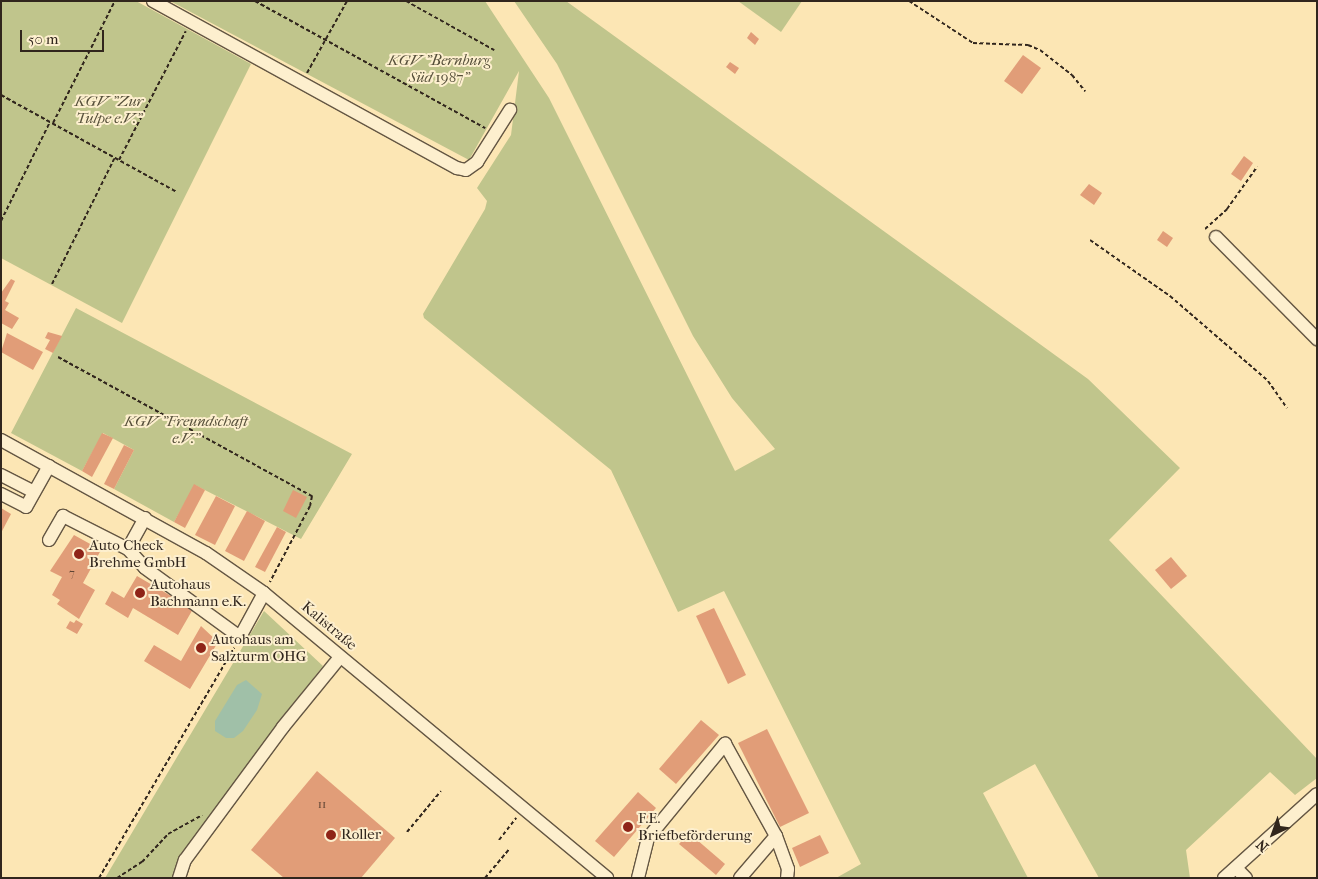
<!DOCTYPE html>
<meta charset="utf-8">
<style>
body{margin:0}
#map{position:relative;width:1318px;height:879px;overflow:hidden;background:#fce6b4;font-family:"IM FELL French Canon",serif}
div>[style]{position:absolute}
.green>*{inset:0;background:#c0c58c}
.water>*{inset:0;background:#a0c0a8}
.building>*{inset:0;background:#e19d78}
.path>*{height:2px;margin-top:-1px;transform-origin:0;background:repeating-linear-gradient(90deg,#31261d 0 4px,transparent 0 6.5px)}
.roads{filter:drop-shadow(1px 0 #645643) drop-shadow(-1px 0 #645643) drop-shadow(0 1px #645643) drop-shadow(0 -1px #645643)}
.minor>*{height:12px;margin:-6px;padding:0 6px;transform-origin:6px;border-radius:6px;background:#fdefce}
.dots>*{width:14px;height:14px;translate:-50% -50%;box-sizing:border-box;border:2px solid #fdefce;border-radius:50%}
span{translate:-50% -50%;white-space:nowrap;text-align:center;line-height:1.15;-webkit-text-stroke:4px #fdefce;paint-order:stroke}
.number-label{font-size:12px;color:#5d4434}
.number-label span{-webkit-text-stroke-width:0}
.park-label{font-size:15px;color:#554e39;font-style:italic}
.poi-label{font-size:15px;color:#31261d}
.left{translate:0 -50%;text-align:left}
.street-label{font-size:15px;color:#31261d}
.frame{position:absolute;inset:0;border:2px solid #31261d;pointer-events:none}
.north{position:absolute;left:1248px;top:809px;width:50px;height:50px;-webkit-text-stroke:4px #fdefce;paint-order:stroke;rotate:222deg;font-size:14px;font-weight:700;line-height:20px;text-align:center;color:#31261d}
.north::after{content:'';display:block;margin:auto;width:18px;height:22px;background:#31261d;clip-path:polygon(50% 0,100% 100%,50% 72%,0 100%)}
.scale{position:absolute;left:20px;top:30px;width:84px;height:22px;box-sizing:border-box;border:2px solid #31261d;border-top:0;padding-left:6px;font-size:15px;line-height:18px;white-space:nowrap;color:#31261d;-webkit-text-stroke:4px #fdefce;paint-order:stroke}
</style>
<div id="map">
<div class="green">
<i style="clip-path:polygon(1px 1px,136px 1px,251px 64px,122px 323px,1px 258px)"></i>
<i style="clip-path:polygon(170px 1px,485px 1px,549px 98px,735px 471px,775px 449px,732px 398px,693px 336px,557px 64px,514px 1px,566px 1px,1088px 379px,1180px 468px,1109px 540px,1317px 759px,1317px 778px,1295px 795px,1270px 772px,1186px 850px,1190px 878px,1099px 878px,1035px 764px,983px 793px,1028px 878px,836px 878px,861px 864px,724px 591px,678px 612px,611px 470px,424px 318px,423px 314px,485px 209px,487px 201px,477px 188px,511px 135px,519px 71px,469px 160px)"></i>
<i style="clip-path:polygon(738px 1px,802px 1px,781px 32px)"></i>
<i style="clip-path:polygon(76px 308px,352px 454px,301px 539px,195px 485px,174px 522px,114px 489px,134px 450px,103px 433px,82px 471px,11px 433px)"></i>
<i style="clip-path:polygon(264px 611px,323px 666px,272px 731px,182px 878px,105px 878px)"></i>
</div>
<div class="water">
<i style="clip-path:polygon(246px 680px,262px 694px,257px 710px,243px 731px,234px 738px,226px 738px,215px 731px,215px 721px,237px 685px)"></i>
</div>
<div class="building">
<i style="clip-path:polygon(751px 32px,759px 39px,755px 45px,747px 38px)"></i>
<i style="clip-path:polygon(1023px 55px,1041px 68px,1022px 94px,1004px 81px)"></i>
<i style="clip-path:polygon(730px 62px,739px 68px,735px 74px,726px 67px)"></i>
<i style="clip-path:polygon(1244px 156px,1253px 163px,1241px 181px,1231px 174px)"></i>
<i style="clip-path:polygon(1089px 184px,1102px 193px,1094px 205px,1080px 195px)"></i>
<i style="clip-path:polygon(1163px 231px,1173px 238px,1167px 247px,1157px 240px)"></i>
<i style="clip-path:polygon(11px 279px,15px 281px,5px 301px,9px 303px,5px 310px,19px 318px,12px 329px,1px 323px,1px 293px)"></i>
<i style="clip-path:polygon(48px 332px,62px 336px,53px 353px,45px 349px,50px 340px,45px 338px)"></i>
<i style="clip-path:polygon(7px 333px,43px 352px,33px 370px,1px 352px)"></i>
<i style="clip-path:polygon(102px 433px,113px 438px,92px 477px,82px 471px)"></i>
<i style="clip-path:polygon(124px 445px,134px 450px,114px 489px,104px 484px)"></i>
<i style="clip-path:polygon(194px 484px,205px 490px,185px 528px,174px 522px)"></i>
<i style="clip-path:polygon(293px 490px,307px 497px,296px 518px,283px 511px)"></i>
<i style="clip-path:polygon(216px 496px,235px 506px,215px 545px,195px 535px)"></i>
<i style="clip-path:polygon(1px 508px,11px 514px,1px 533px)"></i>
<i style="clip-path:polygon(247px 511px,265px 521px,244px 561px,225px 551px)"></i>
<i style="clip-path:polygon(277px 527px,286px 532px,265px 572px,255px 567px)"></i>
<i style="clip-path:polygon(74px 535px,101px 550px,83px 583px,95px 590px,79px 619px,57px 604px,60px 600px,52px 595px,62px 577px,50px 571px)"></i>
<i style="clip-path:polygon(1171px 557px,1187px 576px,1171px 589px,1155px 570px)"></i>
<i style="clip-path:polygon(137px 576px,193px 609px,178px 635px,133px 608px,128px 618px,105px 604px,112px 591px,124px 598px)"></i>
<i style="clip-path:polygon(714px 608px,746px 675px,728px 684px,696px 616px)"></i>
<i style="clip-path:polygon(76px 620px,83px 624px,77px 634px,66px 628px,70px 621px,74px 623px)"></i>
<i style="clip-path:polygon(201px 626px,218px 642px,190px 689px,144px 661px,154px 645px,181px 661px)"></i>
<i style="clip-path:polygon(701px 720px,719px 735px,676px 784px,659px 769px)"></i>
<i style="clip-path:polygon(767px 729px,809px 813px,780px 827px,738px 743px)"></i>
<i style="clip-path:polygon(317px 771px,395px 838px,361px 878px,284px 878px,251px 850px)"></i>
<i style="clip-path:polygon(638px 792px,656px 808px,614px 857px,595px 841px)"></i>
<i style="clip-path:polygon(689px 833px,725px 864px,716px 875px,679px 844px)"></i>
<i style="clip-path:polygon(820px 835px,829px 853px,800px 867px,792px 848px)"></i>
</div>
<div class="path">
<i style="left:255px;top:1px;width:263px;rotate:28.9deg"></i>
<i style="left:406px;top:1px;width:101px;rotate:29.1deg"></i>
<i style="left:909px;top:1px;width:77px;rotate:33.3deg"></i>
<i style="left:973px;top:43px;width:55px;rotate:2.1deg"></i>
<i style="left:1028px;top:45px;width:13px;rotate:23deg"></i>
<i style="left:1040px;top:50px;width:41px;rotate:38deg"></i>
<i style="left:1072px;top:75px;width:21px;rotate:51deg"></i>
<i style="left:307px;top:73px;width:82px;rotate:-60.9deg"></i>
<i style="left:1px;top:95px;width:201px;rotate:28.9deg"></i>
<i style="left:53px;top:123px;width:137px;rotate:-63.1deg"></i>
<i style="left:119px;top:160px;width:145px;rotate:-62.6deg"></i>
<i style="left:1px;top:221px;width:110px;rotate:-63.7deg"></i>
<i style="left:1205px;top:229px;width:30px;rotate:-42deg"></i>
<i style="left:1227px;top:209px;width:52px;rotate:-54.5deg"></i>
<i style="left:1090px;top:240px;width:98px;rotate:35deg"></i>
<i style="left:1170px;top:296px;width:130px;rotate:40.9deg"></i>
<i style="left:1268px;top:381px;width:33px;rotate:55deg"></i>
<i style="left:52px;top:284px;width:140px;rotate:-63.6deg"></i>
<i style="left:58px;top:357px;width:290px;rotate:28.7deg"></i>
<i style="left:312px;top:496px;width:10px;rotate:101deg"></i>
<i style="left:310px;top:506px;width:86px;rotate:117.8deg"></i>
<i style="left:407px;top:832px;width:53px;rotate:-50.3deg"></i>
<i style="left:499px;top:840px;width:28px;rotate:-52deg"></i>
<i style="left:99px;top:878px;width:267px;rotate:-59.6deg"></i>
<i style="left:117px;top:878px;width:30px;rotate:-33deg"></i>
<i style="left:142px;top:862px;width:38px;rotate:-47deg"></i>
<i style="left:168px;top:834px;width:39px;rotate:-29deg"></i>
<i style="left:485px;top:878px;width:38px;rotate:-50deg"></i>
</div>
<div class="roads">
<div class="minor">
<i style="left:153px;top:1px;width:347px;rotate:28.8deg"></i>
<i style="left:457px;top:168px;width:9px;rotate:13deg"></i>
<i style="left:466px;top:170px;width:14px;rotate:-36deg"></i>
<i style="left:477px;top:162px;width:62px;rotate:-57.6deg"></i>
<i style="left:1216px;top:237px;width:144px;rotate:45.3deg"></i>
<i style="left:1px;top:440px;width:234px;rotate:28.9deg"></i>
<i style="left:206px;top:553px;width:70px;rotate:34.6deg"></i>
<i style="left:264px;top:593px;width:446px;rotate:39.7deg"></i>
<i style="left:1px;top:475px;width:37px;rotate:27deg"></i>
<i style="left:1px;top:494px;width:28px;rotate:27deg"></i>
<i style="left:26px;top:507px;width:47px;rotate:-60.7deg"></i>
<i style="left:145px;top:518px;width:35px;rotate:119deg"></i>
<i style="left:128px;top:549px;width:25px;rotate:48deg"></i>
<i style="left:145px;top:568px;width:117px;rotate:36deg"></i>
<i style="left:240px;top:637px;width:50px;rotate:-61.4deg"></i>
<i style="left:49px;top:540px;width:28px;rotate:-60deg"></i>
<i style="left:63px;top:516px;width:73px;rotate:26.9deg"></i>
<i style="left:776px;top:836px;width:35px;rotate:70deg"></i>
<i style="left:788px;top:869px;width:9px;rotate:96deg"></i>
<i style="left:1236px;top:868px;width:14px;rotate:45deg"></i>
<i style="left:179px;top:878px;width:19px;rotate:-72deg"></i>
<i style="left:185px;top:860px;width:165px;rotate:-53.6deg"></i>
<i style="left:283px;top:727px;width:90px;rotate:-50.8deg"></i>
<i style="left:638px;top:878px;width:41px;rotate:-76deg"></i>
<i style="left:648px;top:838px;width:122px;rotate:-50.7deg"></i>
<i style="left:725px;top:744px;width:105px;rotate:61deg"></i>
<i style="left:776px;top:836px;width:55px;rotate:130.6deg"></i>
<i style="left:1224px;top:878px;width:125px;rotate:-42.1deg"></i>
</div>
</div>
<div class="dots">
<i style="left:79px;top:554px;background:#8f2418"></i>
<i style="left:140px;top:593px;background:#8f2418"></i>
<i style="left:201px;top:648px;background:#8f2418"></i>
<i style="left:628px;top:827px;background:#8f2418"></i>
<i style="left:331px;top:835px;background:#8f2418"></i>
</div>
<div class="number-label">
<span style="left:72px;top:574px">7</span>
<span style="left:322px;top:805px">11</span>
</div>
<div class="park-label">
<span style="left:439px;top:69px">KGV "Bernburg<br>Süd 1987"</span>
<span style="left:109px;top:110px">KGV "Zur<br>Tulpe e.V."</span>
<span style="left:186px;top:430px">KGV "Freundschaft<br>e.V."</span>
</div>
<div class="poi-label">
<span class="left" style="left:89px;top:554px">Auto Check<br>Brehme GmbH</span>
<span class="left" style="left:150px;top:593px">Autohaus<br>Bachmann e.K.</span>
<span class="left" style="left:211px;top:648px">Autohaus am<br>Salzturm OHG</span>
<span class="left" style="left:638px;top:827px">F.E.<br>Briefbeförderung</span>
<span class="left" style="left:341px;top:835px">Roller</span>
</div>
<div class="street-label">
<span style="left:329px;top:626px;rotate:40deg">Kalistraße</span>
</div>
<div class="frame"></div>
<div class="north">N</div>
<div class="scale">50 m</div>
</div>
